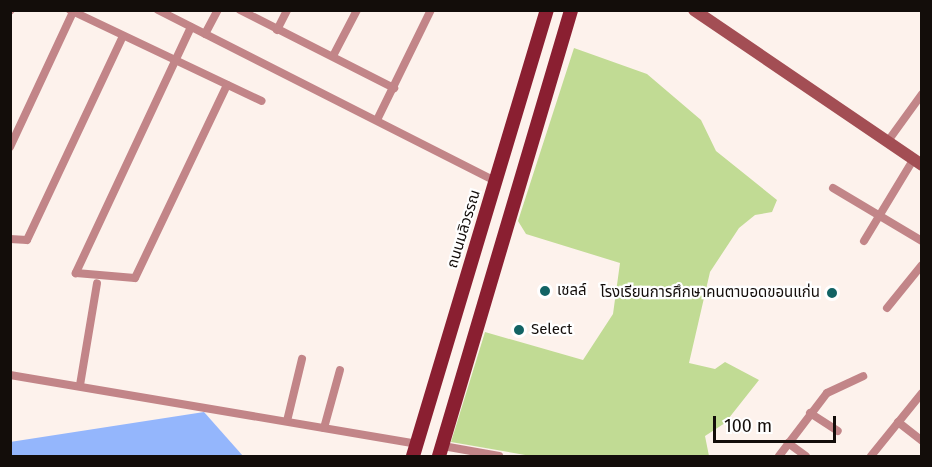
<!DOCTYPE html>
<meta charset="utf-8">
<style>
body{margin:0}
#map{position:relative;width:932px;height:467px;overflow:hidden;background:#fdf2ec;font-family:"Fira Sans","Noto Sans Thai",sans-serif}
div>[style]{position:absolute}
.green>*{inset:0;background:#c1db94}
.water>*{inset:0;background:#94b6fc}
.street>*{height:8px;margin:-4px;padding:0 4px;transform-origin:4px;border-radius:4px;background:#c28588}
.secondary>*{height:12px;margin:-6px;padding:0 6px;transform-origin:6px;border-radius:6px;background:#a34e54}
.primary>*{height:14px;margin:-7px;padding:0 7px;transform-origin:7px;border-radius:7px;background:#8a1f31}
.dots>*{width:16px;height:16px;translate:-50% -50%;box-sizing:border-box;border:3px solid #fff;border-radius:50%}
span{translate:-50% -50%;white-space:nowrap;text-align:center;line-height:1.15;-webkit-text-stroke:4.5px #fff;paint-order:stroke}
.street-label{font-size:15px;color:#130d0a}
.poi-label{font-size:15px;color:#130d0a}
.left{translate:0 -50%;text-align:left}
.right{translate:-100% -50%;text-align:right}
.frame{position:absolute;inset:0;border:12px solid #130d0a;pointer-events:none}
.scale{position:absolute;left:713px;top:416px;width:123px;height:27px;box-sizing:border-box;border:3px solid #130d0a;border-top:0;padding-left:8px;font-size:18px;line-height:21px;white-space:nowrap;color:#130d0a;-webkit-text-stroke:4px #fff;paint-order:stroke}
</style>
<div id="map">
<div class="green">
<i style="clip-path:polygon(574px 48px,647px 74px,701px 120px,716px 151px,777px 200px,772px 212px,755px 215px,739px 228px,710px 272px,689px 363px,715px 369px,725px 362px,759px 380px,725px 423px,705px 436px,709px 456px,531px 456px,451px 442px,485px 332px,583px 360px,613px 314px,620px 263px,526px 234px,518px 221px)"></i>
</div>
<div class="water">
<i style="clip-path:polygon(204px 412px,243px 456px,11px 456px,10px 442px)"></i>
</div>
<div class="street">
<i style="left:70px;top:10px;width:212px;rotate:25.4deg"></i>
<i style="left:158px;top:10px;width:378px;rotate:26.9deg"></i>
<i style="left:240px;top:10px;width:173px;rotate:26.9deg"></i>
<i style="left:10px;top:11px;width:1px;rotate:-45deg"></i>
<i style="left:191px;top:27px;width:272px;rotate:115.1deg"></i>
<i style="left:76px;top:273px;width:59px;rotate:4.8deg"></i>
<i style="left:135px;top:278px;width:214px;rotate:-64.5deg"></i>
<i style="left:277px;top:30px;width:22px;rotate:-63deg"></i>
<i style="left:205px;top:34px;width:27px;rotate:-62deg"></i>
<i style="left:333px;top:56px;width:52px;rotate:-62.4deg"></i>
<i style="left:377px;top:120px;width:123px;rotate:-63.9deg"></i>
<i style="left:888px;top:141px;width:58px;rotate:-54.1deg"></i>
<i style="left:10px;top:147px;width:149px;rotate:-65deg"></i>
<i style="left:833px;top:188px;width:104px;rotate:30.8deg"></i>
<i style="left:10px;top:239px;width:17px;rotate:3deg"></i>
<i style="left:27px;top:240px;width:225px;rotate:-64.8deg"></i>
<i style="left:864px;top:241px;width:95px;rotate:-58.8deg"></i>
<i style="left:887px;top:308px;width:55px;rotate:-50.9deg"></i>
<i style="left:10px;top:375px;width:412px;rotate:9.6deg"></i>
<i style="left:80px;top:385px;width:103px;rotate:-80.5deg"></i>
<i style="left:810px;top:413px;width:33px;rotate:33deg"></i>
<i style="left:287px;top:421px;width:64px;rotate:-76.4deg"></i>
<i style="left:898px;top:422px;width:31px;rotate:38deg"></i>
<i style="left:324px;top:428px;width:60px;rotate:-74.6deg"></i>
<i style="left:788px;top:443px;width:22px;rotate:36deg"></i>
<i style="left:443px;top:446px;width:57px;rotate:10.1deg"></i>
<i style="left:779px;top:456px;width:79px;rotate:-52.7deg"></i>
<i style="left:827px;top:393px;width:40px;rotate:-25deg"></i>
<i style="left:871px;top:456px;width:81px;rotate:-51deg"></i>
</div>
<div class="secondary">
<i style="left:694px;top:10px;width:276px;rotate:34.2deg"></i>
</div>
<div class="primary">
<i style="left:413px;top:456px;width:466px;rotate:-73.3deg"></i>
<i style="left:439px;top:456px;width:465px;rotate:-73.5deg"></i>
</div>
<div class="dots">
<i style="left:545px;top:291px;background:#126364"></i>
<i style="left:832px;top:293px;background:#126364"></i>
<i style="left:519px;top:330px;background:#126364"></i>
</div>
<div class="street-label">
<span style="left:464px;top:229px;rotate:-73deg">ถนนมลิวรรณ</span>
</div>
<div class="poi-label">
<span class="left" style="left:557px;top:291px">เชลล์</span>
<span class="right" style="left:820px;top:293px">โรงเรียนการศึกษาคนตาบอดขอนแก่น</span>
<span class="left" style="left:531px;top:330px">Select</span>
</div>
<div class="frame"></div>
<div class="scale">100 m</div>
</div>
